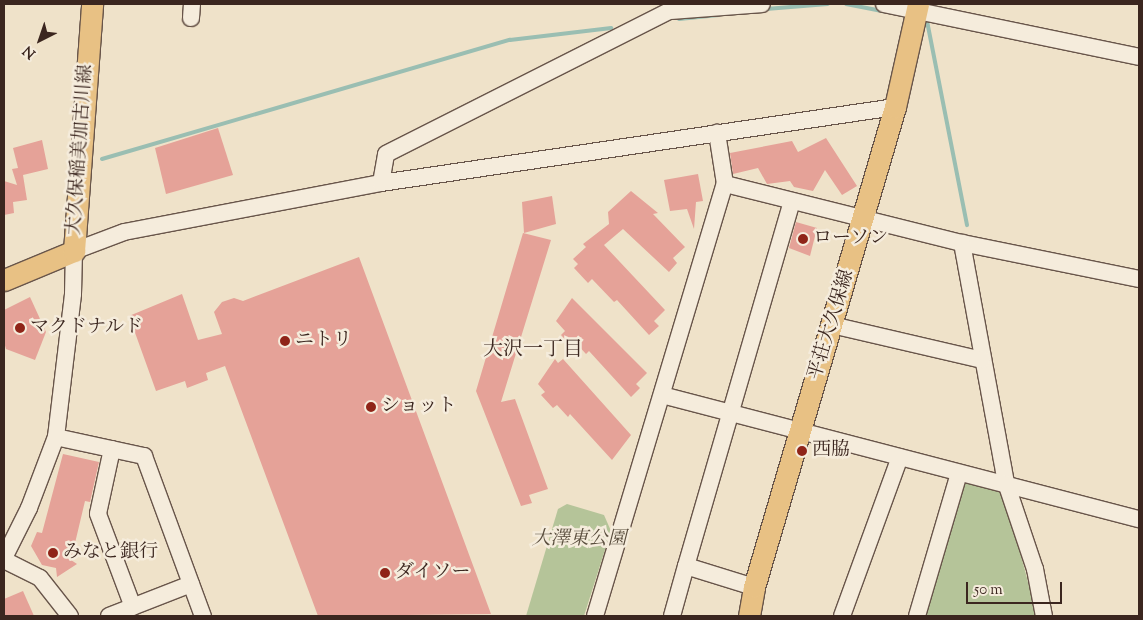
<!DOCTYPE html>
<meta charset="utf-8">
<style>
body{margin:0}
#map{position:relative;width:1143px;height:620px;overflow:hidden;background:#efe2c9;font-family:"Sorts Mill Goudy","Noto Serif JP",serif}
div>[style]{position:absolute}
.green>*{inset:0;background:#b5c499}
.stream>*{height:4px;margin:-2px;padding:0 2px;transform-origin:2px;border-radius:2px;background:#9abeb2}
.building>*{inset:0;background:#e5a298}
.roads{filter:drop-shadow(1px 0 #68554a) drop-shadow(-1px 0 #68554a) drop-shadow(0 1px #68554a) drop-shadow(0 -1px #68554a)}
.minor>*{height:16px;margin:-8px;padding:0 8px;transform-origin:8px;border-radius:8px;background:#f5ecdc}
.major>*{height:21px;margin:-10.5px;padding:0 10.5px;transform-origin:10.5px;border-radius:10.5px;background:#e8c184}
.dots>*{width:14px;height:14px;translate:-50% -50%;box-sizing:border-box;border:2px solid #f5ecdc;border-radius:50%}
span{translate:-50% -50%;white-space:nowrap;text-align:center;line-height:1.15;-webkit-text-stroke:5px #f5ecdc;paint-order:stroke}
.street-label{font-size:19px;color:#3b261f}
.poi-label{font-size:19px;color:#3b261f}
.left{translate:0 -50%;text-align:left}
.park-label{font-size:19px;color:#5a4e3e;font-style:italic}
.neighbourhood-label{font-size:20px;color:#3b261f}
.frame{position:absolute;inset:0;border:5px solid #3b261f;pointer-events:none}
.north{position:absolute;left:15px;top:15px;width:50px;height:50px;-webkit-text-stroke:4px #f5ecdc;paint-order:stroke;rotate:221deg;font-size:14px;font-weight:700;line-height:20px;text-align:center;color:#3b261f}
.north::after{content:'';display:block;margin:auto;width:18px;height:22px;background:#3b261f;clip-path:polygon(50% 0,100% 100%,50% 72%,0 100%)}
.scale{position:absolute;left:966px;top:582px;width:96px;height:22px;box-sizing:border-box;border:2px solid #3b261f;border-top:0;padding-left:6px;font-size:15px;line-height:18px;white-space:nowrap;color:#3b261f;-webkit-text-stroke:4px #f5ecdc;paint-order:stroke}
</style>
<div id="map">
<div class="green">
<i style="clip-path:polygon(965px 482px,999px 491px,1006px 499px,1037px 616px,922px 616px)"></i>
<i style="clip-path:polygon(567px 504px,604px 515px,611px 531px,584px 616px,526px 616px,558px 509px)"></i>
</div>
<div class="stream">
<i style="left:846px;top:4px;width:38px;rotate:11deg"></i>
<i style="left:766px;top:9px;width:62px;rotate:-4.6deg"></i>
<i style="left:679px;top:19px;width:40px;rotate:-5.7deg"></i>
<i style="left:927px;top:21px;width:208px;rotate:78.9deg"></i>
<i style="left:102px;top:159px;width:425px;rotate:-16.3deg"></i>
<i style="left:510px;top:40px;width:102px;rotate:-6.8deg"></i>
</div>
<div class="building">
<i style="clip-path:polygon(218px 128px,233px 175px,166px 194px,155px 148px)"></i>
<i style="clip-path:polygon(826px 138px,857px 186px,842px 195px,825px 170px,813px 191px,794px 187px,790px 181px,767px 184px,758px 168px,733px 174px,730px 153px,792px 141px,798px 152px)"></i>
<i style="clip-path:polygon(42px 140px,48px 169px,23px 175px,27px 200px,13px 202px,14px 213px,4px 215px,4px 181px,17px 185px,12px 169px,18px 168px,13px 148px)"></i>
<i style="clip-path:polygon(698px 174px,703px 201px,696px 202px,694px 229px,687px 209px,670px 211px,664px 180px)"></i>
<i style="clip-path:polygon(631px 191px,658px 213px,653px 214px,685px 247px,673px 258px,677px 263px,669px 272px,623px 229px,604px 245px,665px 310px,654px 321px,659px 326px,649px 335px,617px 300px,614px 302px,592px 279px,588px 283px,574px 268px,578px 264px,573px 259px,586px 247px,583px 244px,609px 224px,608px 212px)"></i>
<i style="clip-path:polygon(552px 196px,556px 224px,524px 233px,522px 202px)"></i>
<i style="clip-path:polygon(796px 222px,817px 228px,810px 256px,789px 248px)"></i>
<i style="clip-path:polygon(523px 233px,551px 240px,501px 402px,515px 399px,548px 489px,529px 495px,532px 503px,521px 506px,476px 391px)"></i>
<i style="clip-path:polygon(359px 257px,491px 614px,318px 616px,225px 366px,206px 373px,208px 380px,187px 388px,185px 381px,156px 391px,129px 316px,182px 294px,198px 340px,222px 334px,214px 312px,222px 302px,234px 298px,243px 301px)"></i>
<i style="clip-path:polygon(30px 297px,46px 332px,35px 360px,6px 349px,4px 342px,4px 310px)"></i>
<i style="clip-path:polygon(572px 298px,647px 373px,636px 384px,640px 388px,631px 397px,589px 351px,586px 354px,576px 343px,571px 346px,561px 335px,565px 331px,556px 321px)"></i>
<i style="clip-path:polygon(555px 359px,558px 363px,563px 359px,631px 435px,612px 460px,570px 414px,568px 417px,557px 405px,553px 408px,541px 395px,545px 392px,538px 384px)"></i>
<i style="clip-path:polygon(63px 454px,99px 462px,90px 502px,85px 501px,71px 560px,77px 564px,57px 577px,56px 568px,42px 565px,31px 546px,37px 532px,42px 533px)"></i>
<i style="clip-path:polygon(23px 591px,34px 616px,4px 616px,4px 599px)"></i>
</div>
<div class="roads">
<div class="minor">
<i style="left:884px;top:4px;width:260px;rotate:11.7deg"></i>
<i style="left:672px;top:11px;width:90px;rotate:-4.4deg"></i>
<i style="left:191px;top:18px;width:14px;rotate:-86deg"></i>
<i style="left:381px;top:183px;width:29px;rotate:-80deg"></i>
<i style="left:386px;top:154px;width:333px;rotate:-26.8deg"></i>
<i style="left:725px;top:184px;width:244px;rotate:14deg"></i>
<i style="left:962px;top:243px;width:181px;rotate:11.5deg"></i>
<i style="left:962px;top:243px;width:244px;rotate:79.6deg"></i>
<i style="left:1006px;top:483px;width:91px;rotate:71.4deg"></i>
<i style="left:1035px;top:569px;width:48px;rotate:79.2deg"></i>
<i style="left:832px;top:325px;width:154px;rotate:13.1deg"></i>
<i style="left:662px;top:395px;width:493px;rotate:14.6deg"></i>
<i style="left:56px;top:437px;width:90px;rotate:12.2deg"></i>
<i style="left:144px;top:456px;width:171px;rotate:69.8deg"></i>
<i style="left:112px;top:449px;width:66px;rotate:102.2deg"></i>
<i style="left:98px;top:514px;width:99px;rotate:69.4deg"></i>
<i style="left:4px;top:558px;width:56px;rotate:-63.4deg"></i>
<i style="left:29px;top:508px;width:76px;rotate:-69.2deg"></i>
<i style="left:56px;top:437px;width:144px;rotate:-83.2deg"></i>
<i style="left:73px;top:294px;width:43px;rotate:-88.7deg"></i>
<i style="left:74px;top:251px;width:53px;rotate:-20.8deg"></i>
<i style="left:124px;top:232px;width:262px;rotate:-10.8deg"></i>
<i style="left:381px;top:183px;width:520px;rotate:-8.41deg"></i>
<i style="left:4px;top:560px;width:40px;rotate:26.6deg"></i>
<i style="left:40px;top:578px;width:48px;rotate:51.7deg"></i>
<i style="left:686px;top:566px;width:380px;rotate:-73.8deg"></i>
<i style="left:109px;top:616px;width:88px;rotate:-21.3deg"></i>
<i style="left:595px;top:616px;width:451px;rotate:-73.3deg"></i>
<i style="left:725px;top:184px;width:52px;rotate:-98.9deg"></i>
<i style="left:672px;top:616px;width:52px;rotate:-74.4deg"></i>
<i style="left:686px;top:566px;width:71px;rotate:17.2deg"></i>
<i style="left:842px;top:616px;width:169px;rotate:-70deg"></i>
<i style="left:917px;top:616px;width:149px;rotate:-73.6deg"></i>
</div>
<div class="major">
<i style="left:4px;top:280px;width:76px;rotate:-22.5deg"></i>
<i style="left:74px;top:251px;width:248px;rotate:-85.8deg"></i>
<i style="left:749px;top:616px;width:29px;rotate:-80deg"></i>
<i style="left:754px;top:587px;width:500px;rotate:-73.63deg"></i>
<i style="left:895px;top:107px;width:106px;rotate:-77.4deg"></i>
</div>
</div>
<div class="dots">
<i style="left:803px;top:239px;background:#8f2418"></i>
<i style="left:20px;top:328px;background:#8f2418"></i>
<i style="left:285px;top:341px;background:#8f2418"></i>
<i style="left:371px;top:407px;background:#8f2418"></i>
<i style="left:802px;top:451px;background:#8f2418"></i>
<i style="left:53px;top:553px;background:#8f2418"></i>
<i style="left:385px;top:573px;background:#8f2418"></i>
</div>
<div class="street-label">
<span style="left:81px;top:150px;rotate:-86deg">大久保稲美加古川線</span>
<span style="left:832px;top:325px;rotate:-73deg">平荘大久保線</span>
</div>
<div class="poi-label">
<span class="left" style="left:813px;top:239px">ローソン</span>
<span class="left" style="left:30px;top:328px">マクドナルド</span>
<span class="left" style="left:295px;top:341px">ニトリ</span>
<span class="left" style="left:381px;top:407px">ショット</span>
<span class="left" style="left:812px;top:451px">西脇</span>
<span class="left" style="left:63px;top:553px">みなと銀行</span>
<span class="left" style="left:395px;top:573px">ダイソー</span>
</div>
<div class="park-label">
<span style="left:579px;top:540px">大澤東公園</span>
</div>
<div class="neighbourhood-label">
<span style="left:533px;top:350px">大沢一丁目</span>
</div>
<div class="frame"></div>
<div class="north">N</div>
<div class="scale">50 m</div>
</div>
